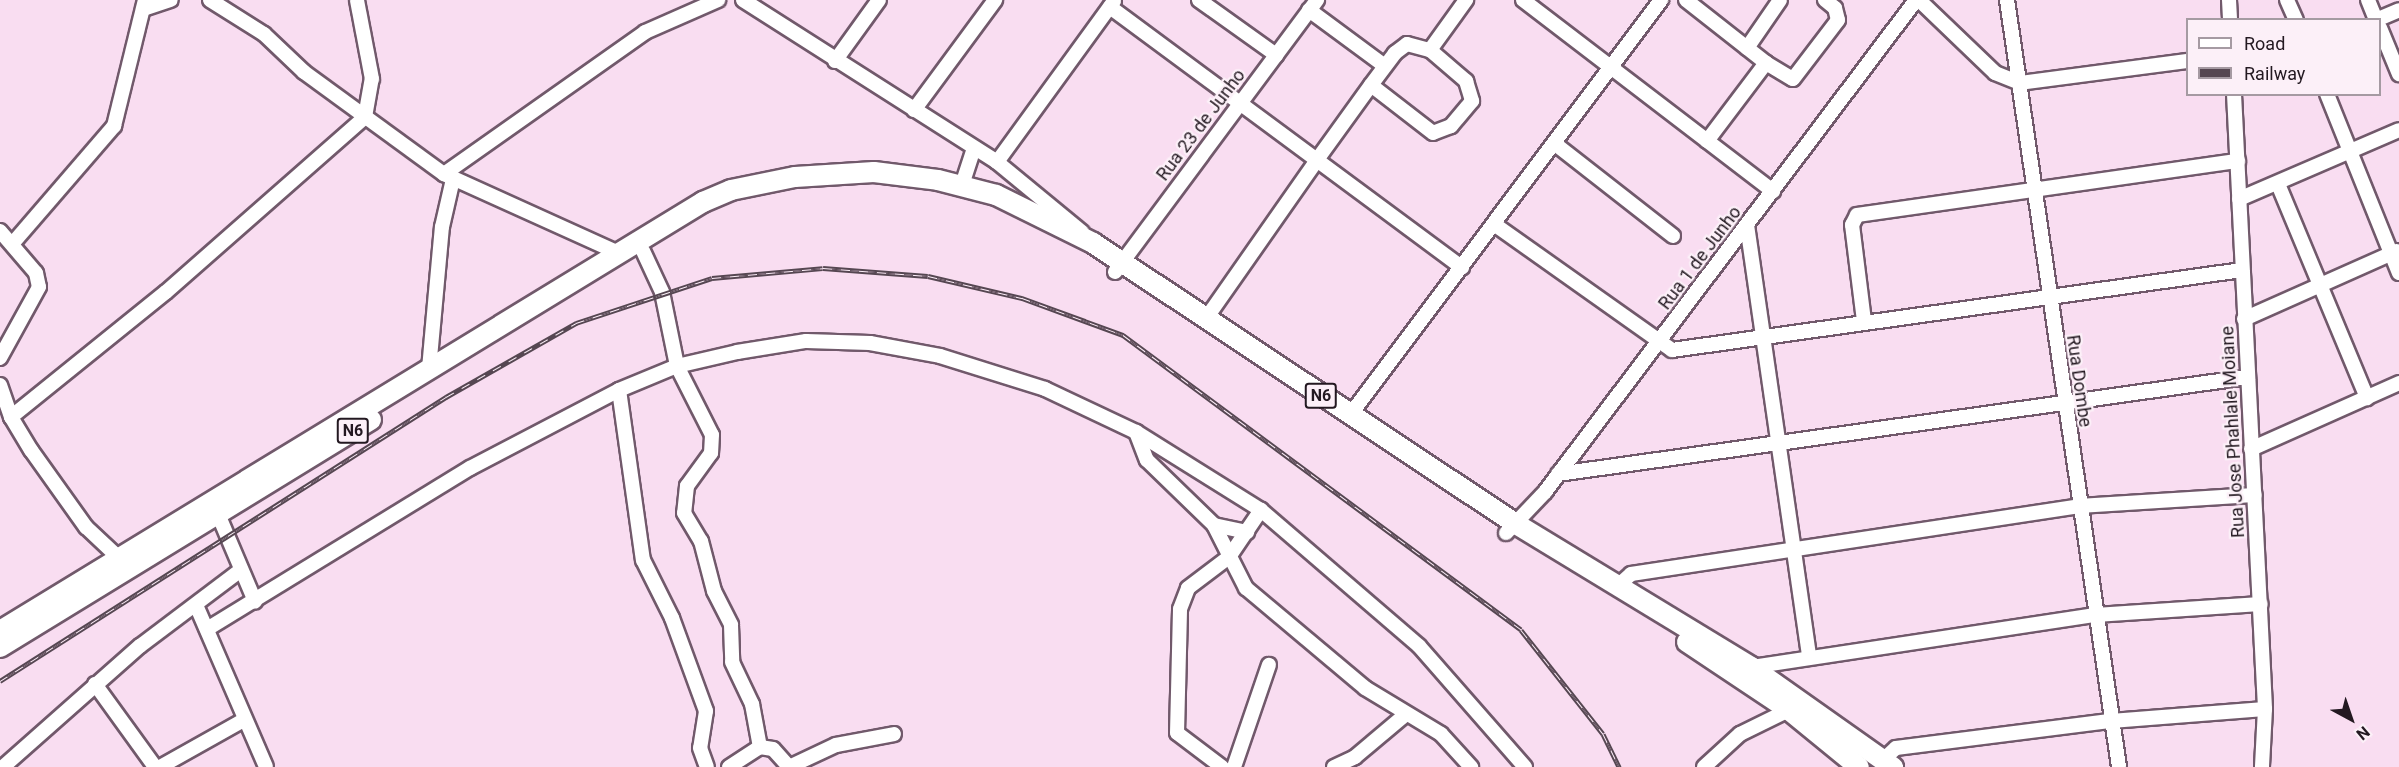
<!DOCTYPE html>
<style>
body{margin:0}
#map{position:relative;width:2399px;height:767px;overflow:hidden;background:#f9ddf1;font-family:Roboto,sans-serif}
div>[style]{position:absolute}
.roads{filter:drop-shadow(2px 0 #71596b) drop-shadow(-2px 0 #71596b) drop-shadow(0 2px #71596b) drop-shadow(0 -2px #71596b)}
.minor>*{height:14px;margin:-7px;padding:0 7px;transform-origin:7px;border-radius:7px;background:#fff}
.highway>*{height:20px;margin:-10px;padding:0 10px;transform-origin:10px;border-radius:10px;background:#fff}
.rail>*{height:5px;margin-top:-2.5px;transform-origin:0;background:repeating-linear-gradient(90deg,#fcf0f8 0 9px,#564752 0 18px);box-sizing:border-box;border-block:2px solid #564752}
span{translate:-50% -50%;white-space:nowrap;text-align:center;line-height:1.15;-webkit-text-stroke:4.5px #fcf0f8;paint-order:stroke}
.shield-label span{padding:2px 4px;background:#fcf0f8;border:2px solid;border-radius:4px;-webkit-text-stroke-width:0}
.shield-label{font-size:16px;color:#231921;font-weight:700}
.street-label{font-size:18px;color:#231921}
.legend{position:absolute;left:2186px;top:18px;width:195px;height:78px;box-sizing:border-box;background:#fcf0f8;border:2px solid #a59aa2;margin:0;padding:8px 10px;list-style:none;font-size:18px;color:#231921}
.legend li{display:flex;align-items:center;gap:12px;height:30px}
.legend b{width:30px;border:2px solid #a59aa2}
.north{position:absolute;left:2321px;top:689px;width:60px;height:60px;-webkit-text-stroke:4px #fcf0f8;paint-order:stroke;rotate:140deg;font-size:16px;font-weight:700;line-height:24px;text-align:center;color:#231921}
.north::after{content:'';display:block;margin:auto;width:21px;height:27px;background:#231921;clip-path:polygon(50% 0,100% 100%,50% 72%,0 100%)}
</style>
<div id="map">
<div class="roads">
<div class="minor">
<i style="left:210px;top:0;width:64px;rotate:32.2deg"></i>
<i style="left:264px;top:34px;width:55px;rotate:43.5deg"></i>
<i style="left:304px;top:72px;width:173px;rotate:36.1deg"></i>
<i style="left:444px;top:174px;width:192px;rotate:24.3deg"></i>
<i style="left:743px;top:0;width:301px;rotate:32.5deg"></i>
<i style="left:997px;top:162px;width:110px;rotate:39.5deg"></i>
<i style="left:1199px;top:0;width:95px;rotate:35.5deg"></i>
<i style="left:1523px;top:0;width:315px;rotate:37.4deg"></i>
<i style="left:1686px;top:0;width:102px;rotate:38.2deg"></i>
<i style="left:1766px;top:63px;width:31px;rotate:31deg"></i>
<i style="left:1793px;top:79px;width:74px;rotate:-52.7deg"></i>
<i style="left:1838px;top:20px;width:12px;rotate:-104deg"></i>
<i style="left:1835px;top:8px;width:13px;rotate:-141deg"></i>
<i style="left:1919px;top:0;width:105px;rotate:43.8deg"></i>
<i style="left:1995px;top:73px;width:27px;rotate:22deg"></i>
<i style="left:2020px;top:83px;width:169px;rotate:-7.5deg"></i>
<i style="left:2007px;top:0;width:775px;rotate:81.69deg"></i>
<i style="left:2229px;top:0;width:20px;rotate:87deg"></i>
<i style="left:2287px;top:0;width:22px;rotate:66deg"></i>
<i style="left:2368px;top:0;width:22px;rotate:68deg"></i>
<i style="left:1110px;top:7px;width:438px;rotate:36.5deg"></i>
<i style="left:146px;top:8px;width:26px;rotate:-18deg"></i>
<i style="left:1309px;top:10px;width:94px;rotate:36.4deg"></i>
<i style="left:2376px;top:20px;width:25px;rotate:-23deg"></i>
<i style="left:2380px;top:28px;width:50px;rotate:67.6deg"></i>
<i style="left:1747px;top:48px;width:58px;rotate:-55.5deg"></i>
<i style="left:1430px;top:50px;width:62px;rotate:-54.2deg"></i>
<i style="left:835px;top:61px;width:75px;rotate:-54.2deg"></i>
<i style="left:2234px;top:94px;width:616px;rotate:87.11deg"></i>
<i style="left:2265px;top:709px;width:58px;rotate:93deg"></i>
<i style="left:2327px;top:94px;width:193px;rotate:68.1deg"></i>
<i style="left:914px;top:110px;width:137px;rotate:-53.6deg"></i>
<i style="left:1707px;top:141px;width:98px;rotate:-52.9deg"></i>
<i style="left:1554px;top:143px;width:151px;rotate:38deg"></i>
<i style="left:997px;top:162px;width:199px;rotate:-54deg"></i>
<i style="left:444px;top:174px;width:246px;rotate:-35.2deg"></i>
<i style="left:645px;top:32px;width:80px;rotate:-23.7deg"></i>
<i style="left:2278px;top:184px;width:232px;rotate:67.4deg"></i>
<i style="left:962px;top:185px;width:38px;rotate:-72deg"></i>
<i style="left:2239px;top:199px;width:174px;rotate:-23.3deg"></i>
<i style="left:1494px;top:224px;width:218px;rotate:35.3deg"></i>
<i style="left:1672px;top:350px;width:576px;rotate:-7.99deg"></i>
<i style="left:1747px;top:225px;width:433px;rotate:81.8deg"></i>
<i style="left:0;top:231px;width:55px;rotate:49.4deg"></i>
<i style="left:36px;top:273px;width:14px;rotate:78deg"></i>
<i style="left:39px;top:287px;width:81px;rotate:118.8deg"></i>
<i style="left:13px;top:243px;width:155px;rotate:-49.2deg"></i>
<i style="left:114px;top:126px;width:130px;rotate:-76.2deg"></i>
<i style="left:643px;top:251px;width:45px;rotate:65.1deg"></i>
<i style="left:662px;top:292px;width:76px;rotate:78.5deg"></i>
<i style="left:677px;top:366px;width:77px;rotate:63.1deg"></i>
<i style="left:712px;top:435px;width:18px;rotate:93deg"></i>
<i style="left:711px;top:453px;width:41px;rotate:126deg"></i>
<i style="left:687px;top:486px;width:27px;rotate:96deg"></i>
<i style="left:684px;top:513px;width:33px;rotate:59deg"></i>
<i style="left:701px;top:541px;width:52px;rotate:75.4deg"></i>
<i style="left:714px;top:591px;width:38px;rotate:63deg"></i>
<i style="left:731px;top:625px;width:37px;rotate:88deg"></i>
<i style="left:732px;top:662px;width:47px;rotate:64.5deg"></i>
<i style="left:752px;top:704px;width:44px;rotate:79.5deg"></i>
<i style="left:1115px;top:272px;width:339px;rotate:-53.4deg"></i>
<i style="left:2244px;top:319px;width:167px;rotate:-24deg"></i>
<i style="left:1205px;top:320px;width:199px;rotate:-55deg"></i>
<i style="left:1319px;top:157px;width:89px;rotate:-54.2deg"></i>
<i style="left:1371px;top:85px;width:40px;rotate:-53deg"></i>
<i style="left:1395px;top:53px;width:15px;rotate:-37deg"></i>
<i style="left:1407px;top:44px;width:24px;rotate:15deg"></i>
<i style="left:1430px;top:50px;width:48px;rotate:40.7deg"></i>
<i style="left:1466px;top:81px;width:21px;rotate:73deg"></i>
<i style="left:1472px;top:101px;width:33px;rotate:130deg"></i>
<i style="left:1451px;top:126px;width:19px;rotate:159deg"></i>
<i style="left:1433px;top:133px;width:78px;rotate:-142.3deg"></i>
<i style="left:1864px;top:321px;width:97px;rotate:-97.1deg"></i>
<i style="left:1852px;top:225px;width:11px;rotate:-63deg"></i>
<i style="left:1857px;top:215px;width:385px;rotate:-8.1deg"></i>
<i style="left:429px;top:369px;width:143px;rotate:-84.8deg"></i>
<i style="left:442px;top:227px;width:49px;rotate:-77.1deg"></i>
<i style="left:0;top:385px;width:34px;rotate:71deg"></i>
<i style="left:11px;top:417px;width:39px;rotate:59deg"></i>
<i style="left:31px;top:450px;width:95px;rotate:54.5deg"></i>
<i style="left:86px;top:527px;width:44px;rotate:43.2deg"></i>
<i style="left:619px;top:390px;width:172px;rotate:82deg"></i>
<i style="left:643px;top:560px;width:65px;rotate:63.4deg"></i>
<i style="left:672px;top:618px;width:99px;rotate:69.9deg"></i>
<i style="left:706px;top:711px;width:37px;rotate:99deg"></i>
<i style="left:700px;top:748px;width:20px;rotate:70deg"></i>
<i style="left:1350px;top:415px;width:519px;rotate:-53.15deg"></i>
<i style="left:11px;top:417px;width:199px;rotate:-38.9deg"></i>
<i style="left:166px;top:292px;width:265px;rotate:-41.3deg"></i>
<i style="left:365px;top:117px;width:39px;rotate:-80deg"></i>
<i style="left:372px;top:79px;width:80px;rotate:-100.8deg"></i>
<i style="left:1136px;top:432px;width:30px;rotate:69deg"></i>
<i style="left:1147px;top:460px;width:93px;rotate:44.1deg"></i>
<i style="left:1214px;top:525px;width:71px;rotate:63.1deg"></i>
<i style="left:1246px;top:588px;width:155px;rotate:40deg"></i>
<i style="left:1365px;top:688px;width:89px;rotate:31.2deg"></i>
<i style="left:1441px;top:734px;width:45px;rotate:47.7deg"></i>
<i style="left:2251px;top:449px;width:162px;rotate:-24deg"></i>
<i style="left:1558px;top:474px;width:697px;rotate:-8deg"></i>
<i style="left:218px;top:514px;width:95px;rotate:67deg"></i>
<i style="left:1214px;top:525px;width:34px;rotate:12deg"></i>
<i style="left:1506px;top:533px;width:57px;rotate:-46.4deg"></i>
<i style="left:1545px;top:492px;width:616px;rotate:-52.98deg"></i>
<i style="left:1620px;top:584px;width:15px;rotate:-42deg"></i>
<i style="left:1631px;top:574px;width:452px;rotate:-8.6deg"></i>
<i style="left:2078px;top:506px;width:177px;rotate:-3.6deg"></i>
<i style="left:196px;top:605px;width:176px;rotate:66.6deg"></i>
<i style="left:207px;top:629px;width:308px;rotate:-31.5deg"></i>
<i style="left:470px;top:468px;width:168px;rotate:-27.6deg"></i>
<i style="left:619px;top:390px;width:63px;rotate:-22.5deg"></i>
<i style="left:677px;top:366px;width:62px;rotate:-13.1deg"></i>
<i style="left:737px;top:352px;width:70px;rotate:-9.1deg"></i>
<i style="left:806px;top:341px;width:64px;rotate:1.8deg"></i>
<i style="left:870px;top:343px;width:71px;rotate:10.5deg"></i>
<i style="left:940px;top:356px;width:110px;rotate:17.4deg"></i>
<i style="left:1045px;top:389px;width:101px;rotate:25.3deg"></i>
<i style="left:1136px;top:432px;width:147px;rotate:32deg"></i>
<i style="left:1261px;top:510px;width:208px;rotate:40.7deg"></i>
<i style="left:1419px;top:646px;width:161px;rotate:48.8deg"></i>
<i style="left:1751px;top:667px;width:348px;rotate:-8.6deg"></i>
<i style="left:2095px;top:615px;width:166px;rotate:-3.8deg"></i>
<i style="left:95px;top:684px;width:102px;rotate:54.1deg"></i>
<i style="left:1884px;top:759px;width:16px;rotate:-43deg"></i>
<i style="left:1896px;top:748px;width:217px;rotate:-7.2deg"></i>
<i style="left:2111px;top:721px;width:154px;rotate:-4.5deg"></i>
<i style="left:3px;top:767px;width:183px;rotate:-41.5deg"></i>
<i style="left:140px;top:646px;width:126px;rotate:-37deg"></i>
<i style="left:160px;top:767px;width:94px;rotate:-29.3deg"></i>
<i style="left:729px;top:767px;width:37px;rotate:-33deg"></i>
<i style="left:760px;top:747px;width:13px;rotate:9deg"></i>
<i style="left:773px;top:749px;width:24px;rotate:48deg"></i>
<i style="left:789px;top:767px;width:52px;rotate:-25.1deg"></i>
<i style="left:836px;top:745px;width:59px;rotate:-10.7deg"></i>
<i style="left:1222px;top:767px;width:56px;rotate:-142.9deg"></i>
<i style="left:1177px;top:733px;width:124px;rotate:-88.6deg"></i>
<i style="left:1180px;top:609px;width:22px;rotate:-69deg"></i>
<i style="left:1188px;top:588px;width:51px;rotate:-37.1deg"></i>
<i style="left:1229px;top:557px;width:57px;rotate:-55.8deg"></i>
<i style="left:1234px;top:767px;width:108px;rotate:-71.1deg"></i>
<i style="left:1334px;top:767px;width:23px;rotate:-25deg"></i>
<i style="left:1355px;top:757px;width:67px;rotate:-40.1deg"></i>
<i style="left:1704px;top:767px;width:49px;rotate:-42.5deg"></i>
<i style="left:1740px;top:734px;width:55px;rotate:-26.1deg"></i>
</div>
<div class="highway">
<i style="left:0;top:631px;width:824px;rotate:-31.39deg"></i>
<i style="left:703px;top:202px;width:30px;rotate:-23deg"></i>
<i style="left:731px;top:190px;width:65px;rotate:-11.5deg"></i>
<i style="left:795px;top:177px;width:79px;rotate:-3.6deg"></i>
<i style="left:874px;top:172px;width:64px;rotate:7.1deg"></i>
<i style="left:938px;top:180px;width:60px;rotate:14.5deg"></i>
<i style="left:996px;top:195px;width:108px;rotate:26.3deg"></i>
<i style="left:1093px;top:243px;width:508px;rotate:33.6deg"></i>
<i style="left:1516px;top:524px;width:275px;rotate:31.3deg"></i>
<i style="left:1751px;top:667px;width:174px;rotate:35.2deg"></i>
<i style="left:1687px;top:642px;width:123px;rotate:33.7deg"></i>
<i style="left:1789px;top:710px;width:90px;rotate:39.2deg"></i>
<i style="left:0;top:647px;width:435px;rotate:-31.5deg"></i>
</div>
</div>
<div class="rail">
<i style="left:0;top:681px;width:529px;rotate:-32.49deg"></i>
<i style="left:446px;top:397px;width:150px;rotate:-29.6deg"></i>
<i style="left:576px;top:323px;width:143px;rotate:-18.3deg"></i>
<i style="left:712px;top:278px;width:111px;rotate:-5.1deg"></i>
<i style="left:823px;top:268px;width:105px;rotate:4.4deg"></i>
<i style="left:928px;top:276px;width:97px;rotate:13.2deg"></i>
<i style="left:1022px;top:298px;width:108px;rotate:20.1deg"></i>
<i style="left:1123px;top:335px;width:495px;rotate:36.5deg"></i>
<i style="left:1521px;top:630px;width:132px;rotate:51.7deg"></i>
<i style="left:1603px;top:734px;width:37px;rotate:64deg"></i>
</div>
<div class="shield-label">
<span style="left:1321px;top:396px">N6</span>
<span style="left:353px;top:431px">N6</span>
</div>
<div class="street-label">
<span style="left:1201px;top:125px;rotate:-53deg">Rua 23 de Junho</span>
<span style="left:1700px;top:258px;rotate:-53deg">Rua 1 de Junho</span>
<span style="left:2079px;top:381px;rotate:82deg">Rua Dombe</span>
<span style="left:2233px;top:432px;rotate:-93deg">Rua Jose Phahlale Moiane</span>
</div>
<ul class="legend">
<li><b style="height:8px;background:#fff"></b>Road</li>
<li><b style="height:8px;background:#564752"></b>Railway</li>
</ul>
<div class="north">N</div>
</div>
